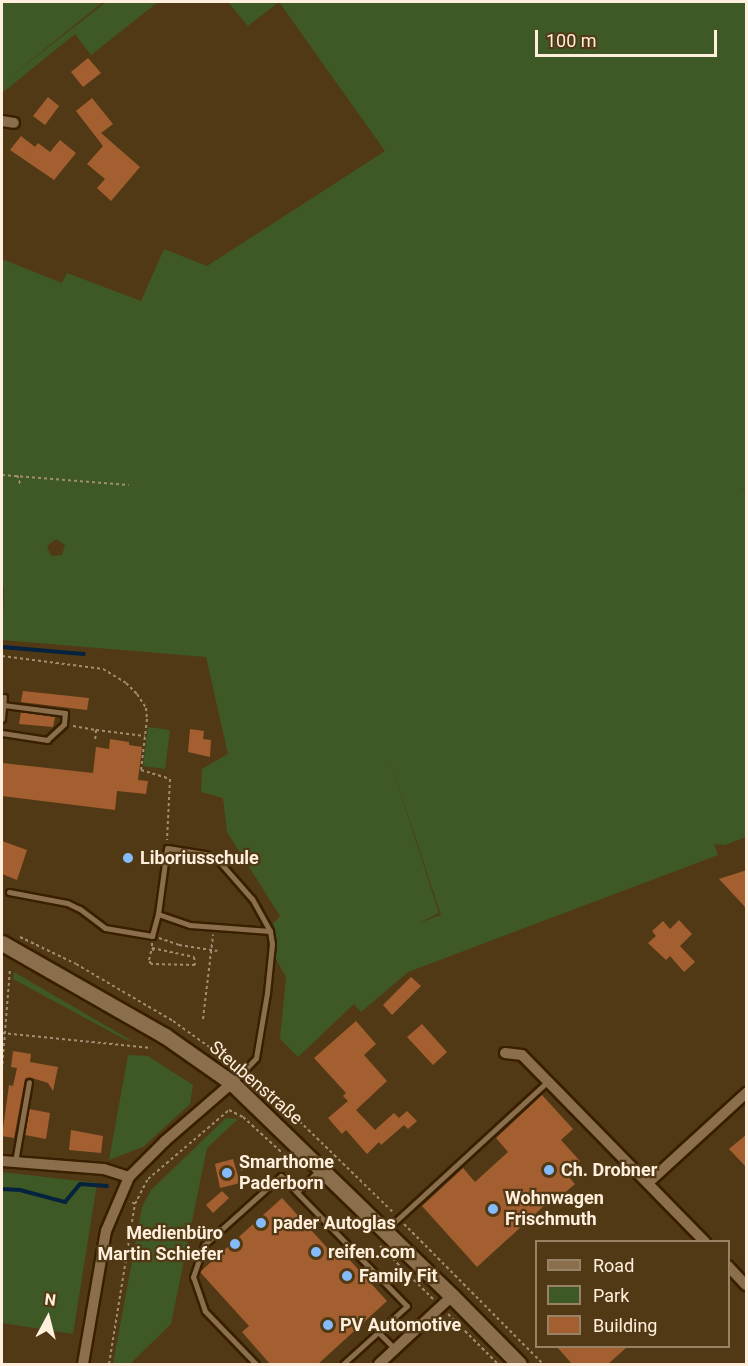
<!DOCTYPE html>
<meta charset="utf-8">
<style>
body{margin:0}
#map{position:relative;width:748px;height:1366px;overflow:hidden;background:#523916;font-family:Roboto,sans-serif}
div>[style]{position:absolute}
.green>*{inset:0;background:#3e5925}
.stream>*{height:4px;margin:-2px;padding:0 2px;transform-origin:2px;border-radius:2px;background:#05223f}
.building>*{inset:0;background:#a45f31}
.path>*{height:2px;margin-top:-1px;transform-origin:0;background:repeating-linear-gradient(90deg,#a18d71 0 3px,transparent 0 6px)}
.roads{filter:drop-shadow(2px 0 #371f00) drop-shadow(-2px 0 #371f00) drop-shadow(0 2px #371f00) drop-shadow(0 -2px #371f00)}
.lane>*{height:5px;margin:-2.5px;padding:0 2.5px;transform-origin:2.5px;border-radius:2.5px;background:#8b6f4c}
.street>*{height:10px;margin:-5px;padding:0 5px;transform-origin:5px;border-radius:5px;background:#8b6f4c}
.secondary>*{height:15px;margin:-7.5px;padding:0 7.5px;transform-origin:7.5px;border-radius:7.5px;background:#8b6f4c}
.dots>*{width:16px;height:16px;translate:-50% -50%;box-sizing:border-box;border:3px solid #523916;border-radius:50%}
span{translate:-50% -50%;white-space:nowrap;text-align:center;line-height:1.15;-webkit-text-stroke:4.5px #523916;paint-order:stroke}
.poi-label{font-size:18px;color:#ffefdc;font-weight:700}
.left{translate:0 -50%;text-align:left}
.right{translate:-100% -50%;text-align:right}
.street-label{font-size:18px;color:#ffefdc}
.frame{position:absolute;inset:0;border:3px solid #ffefdc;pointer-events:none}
.legend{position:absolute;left:535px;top:1240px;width:195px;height:108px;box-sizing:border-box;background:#523916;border:2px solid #978265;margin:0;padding:8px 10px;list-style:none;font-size:18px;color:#ffefdc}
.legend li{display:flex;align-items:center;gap:12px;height:30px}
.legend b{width:30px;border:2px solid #978265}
.north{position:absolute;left:18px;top:1288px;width:60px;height:60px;-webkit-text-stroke:4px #523916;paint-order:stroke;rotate:7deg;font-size:16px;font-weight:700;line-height:24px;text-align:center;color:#ffefdc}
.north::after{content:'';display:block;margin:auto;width:21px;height:27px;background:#ffefdc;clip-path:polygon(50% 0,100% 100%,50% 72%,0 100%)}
.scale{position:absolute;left:535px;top:30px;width:182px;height:27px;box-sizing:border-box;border:3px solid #ffefdc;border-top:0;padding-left:8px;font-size:18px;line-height:21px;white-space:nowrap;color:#ffefdc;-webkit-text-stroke:4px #523916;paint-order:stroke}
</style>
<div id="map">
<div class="green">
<i style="clip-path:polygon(2px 2px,103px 2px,5px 81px,106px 2px,158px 2px,91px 55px,75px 34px,2px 93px)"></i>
<i style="clip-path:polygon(228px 2px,279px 2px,248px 26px)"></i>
<i style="clip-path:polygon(evenodd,279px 2px,746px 2px,746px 487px,740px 490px,746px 488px,746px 837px,725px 845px,714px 844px,718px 855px,408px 972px,361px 1012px,354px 1004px,298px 1057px,280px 1039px,286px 977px,276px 959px,271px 926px,280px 916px,227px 832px,223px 798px,201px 792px,202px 769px,228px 754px,206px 657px,2px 640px,4px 587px,2px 587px,2px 259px,62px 283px,67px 273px,141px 301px,164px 249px,207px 266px,385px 151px,279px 2px,56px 539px,65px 545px,62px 555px,51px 556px,47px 546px,56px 539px,279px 2px,389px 758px,441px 915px,419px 923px,439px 913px,389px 758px)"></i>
<i style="clip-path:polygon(148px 727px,170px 730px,165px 769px,143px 766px)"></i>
<i style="clip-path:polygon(14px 972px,132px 1041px,126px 1040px,13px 979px)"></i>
<i style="clip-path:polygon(128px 1055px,148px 1056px,193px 1085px,190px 1104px,143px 1147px,109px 1160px)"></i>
<i style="clip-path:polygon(226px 1118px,238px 1119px,207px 1148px,171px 1324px,130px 1364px,113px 1364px,142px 1207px,151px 1190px)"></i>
<i style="clip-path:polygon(2px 1172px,97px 1183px,73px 1334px,2px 1323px)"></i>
</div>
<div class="stream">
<i style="left:2px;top:647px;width:82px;rotate:4.9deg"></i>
<i style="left:2px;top:1189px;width:18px;rotate:3deg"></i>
<i style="left:20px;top:1190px;width:47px;rotate:14.9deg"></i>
<i style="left:65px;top:1202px;width:23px;rotate:-50deg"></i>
<i style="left:80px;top:1184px;width:27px;rotate:4deg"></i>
</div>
<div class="building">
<i style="clip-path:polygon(88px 58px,101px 73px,83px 87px,71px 72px)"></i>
<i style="clip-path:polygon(48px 97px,59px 106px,45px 125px,33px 116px)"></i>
<i style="clip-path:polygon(92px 98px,113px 124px,101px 133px,140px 167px,111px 201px,97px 188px,105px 179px,87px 164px,103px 146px,76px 111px)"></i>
<i style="clip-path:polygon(21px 136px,35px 147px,38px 143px,50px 152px,60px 140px,76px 153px,54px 180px,10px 150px)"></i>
<i style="clip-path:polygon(23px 691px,89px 698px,87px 710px,21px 702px)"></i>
<i style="clip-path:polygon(21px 712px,55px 717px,53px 727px,19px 724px)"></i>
<i style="clip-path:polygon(190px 729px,204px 731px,203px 739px,211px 740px,210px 757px,188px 752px)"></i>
<i style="clip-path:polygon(110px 739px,129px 742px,129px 745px,142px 747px,138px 780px,148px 781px,146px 794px,117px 791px,115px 810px,2px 796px,2px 763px,93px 773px,96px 747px,109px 749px)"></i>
<i style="clip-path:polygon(2px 841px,27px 850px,17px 880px,2px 874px)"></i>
<i style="clip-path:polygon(747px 870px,747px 909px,719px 879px)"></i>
<i style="clip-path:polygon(679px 920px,692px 934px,680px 946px,695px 962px,684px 972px,670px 956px,666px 960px,648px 943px,656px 936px,652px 931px,663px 921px,670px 929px)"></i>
<i style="clip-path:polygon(411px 977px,421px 986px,392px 1015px,383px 1005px)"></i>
<i style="clip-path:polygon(356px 1021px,376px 1044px,364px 1055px,387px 1081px,356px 1110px,375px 1130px,394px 1113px,399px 1118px,407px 1111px,417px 1121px,408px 1129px,404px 1125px,381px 1145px,379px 1142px,367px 1154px,346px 1130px,342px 1134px,328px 1118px,348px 1101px,343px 1096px,346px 1093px,314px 1058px)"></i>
<i style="clip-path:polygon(422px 1024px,447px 1052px,433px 1065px,407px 1037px)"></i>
<i style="clip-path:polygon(13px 1051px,31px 1054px,30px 1062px,58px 1067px,53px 1091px,48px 1083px,29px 1077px,25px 1079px,14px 1138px,2px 1136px,9px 1085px,13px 1086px,17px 1068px,11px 1067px)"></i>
<i style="clip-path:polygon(542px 1095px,573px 1129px,561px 1140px,580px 1161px,566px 1174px,575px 1184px,561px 1196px,558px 1193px,477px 1267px,422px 1206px,463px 1168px,475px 1182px,508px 1152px,496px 1138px)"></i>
<i style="clip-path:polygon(29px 1109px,50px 1113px,46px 1139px,25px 1135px)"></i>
<i style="clip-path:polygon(71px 1130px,103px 1136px,101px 1153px,69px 1150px)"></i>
<i style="clip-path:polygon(747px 1134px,747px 1168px,729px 1149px)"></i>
<i style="clip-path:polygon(233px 1159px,240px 1183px,220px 1188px,215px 1164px)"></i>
<i style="clip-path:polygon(222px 1191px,229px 1198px,213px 1213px,206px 1205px)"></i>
<i style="clip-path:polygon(282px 1198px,331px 1252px,337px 1246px,387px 1301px,317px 1365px,271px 1365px,242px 1332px,249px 1326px,200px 1272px)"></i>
<i style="clip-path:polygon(557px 1347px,627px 1347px,607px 1365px,573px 1365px)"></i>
</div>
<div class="path">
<i style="left:2px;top:475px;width:127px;rotate:4.5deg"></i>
<i style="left:17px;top:475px;width:12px;rotate:70deg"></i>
<i style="left:2px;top:656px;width:102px;rotate:7.3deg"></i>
<i style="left:103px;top:669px;width:27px;rotate:31deg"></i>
<i style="left:126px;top:683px;width:16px;rotate:45deg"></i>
<i style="left:137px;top:694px;width:17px;rotate:57deg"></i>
<i style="left:146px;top:708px;width:11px;rotate:85deg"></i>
<i style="left:147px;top:719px;width:51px;rotate:96.7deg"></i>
<i style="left:141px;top:770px;width:30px;rotate:17deg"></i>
<i style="left:170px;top:779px;width:61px;rotate:92.8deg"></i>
<i style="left:73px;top:726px;width:23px;rotate:10deg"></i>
<i style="left:96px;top:730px;width:12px;rotate:95deg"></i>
<i style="left:96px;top:730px;width:49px;rotate:7deg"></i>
<i style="left:20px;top:937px;width:62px;rotate:25.7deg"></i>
<i style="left:76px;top:964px;width:113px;rotate:30.4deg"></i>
<i style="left:173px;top:1021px;width:77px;rotate:35.5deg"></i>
<i style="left:159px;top:938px;width:21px;rotate:19deg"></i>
<i style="left:179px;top:945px;width:39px;rotate:9deg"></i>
<i style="left:152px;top:943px;width:5px;rotate:90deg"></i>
<i style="left:152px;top:948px;width:43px;rotate:12.1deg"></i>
<i style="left:194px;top:957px;width:8px;rotate:83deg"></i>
<i style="left:195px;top:965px;width:44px;rotate:-178.7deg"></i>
<i style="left:151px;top:964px;width:4px;rotate:-117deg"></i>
<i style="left:149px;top:960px;width:12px;rotate:-76deg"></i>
<i style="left:152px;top:948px;width:4px;rotate:56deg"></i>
<i style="left:203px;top:1019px;width:85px;rotate:-83.2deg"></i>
<i style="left:2px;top:1033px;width:150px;rotate:5.7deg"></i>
<i style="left:2px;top:1070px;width:102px;rotate:-85.5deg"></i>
<i style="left:250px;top:1077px;width:55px;rotate:41.3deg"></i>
<i style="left:291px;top:1113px;width:144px;rotate:44.2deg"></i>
<i style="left:241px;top:1170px;width:21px;rotate:-41deg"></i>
<i style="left:135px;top:1204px;width:28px;rotate:-63deg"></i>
<i style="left:148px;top:1179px;width:106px;rotate:-40.4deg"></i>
<i style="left:229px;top:1110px;width:16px;rotate:27deg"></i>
<i style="left:243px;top:1117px;width:77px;rotate:42.4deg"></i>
<i style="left:404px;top:1224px;width:197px;rotate:45.2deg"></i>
<i style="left:380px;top:1246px;width:75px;rotate:45deg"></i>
<i style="left:448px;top:1314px;width:71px;rotate:45deg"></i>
<i style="left:109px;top:1364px;width:162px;rotate:-80.8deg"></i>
<i style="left:135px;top:1204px;width:6px;rotate:-149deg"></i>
</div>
<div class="roads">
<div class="lane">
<i style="left:2px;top:719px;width:22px;rotate:-85deg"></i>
<i style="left:2px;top:733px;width:46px;rotate:8.8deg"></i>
<i style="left:47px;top:740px;width:23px;rotate:-43deg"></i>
<i style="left:64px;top:724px;width:11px;rotate:-85deg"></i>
<i style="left:65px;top:713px;width:63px;rotate:-172.6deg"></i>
<i style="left:9px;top:892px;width:59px;rotate:10.7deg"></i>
<i style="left:67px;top:903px;width:14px;rotate:25deg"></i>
<i style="left:80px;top:909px;width:31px;rotate:37deg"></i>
<i style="left:105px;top:928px;width:48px;rotate:9.7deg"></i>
<i style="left:152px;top:936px;width:23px;rotate:-75deg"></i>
<i style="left:233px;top:1082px;width:33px;rotate:-46deg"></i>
<i style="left:256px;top:1058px;width:66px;rotate:-80.4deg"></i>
<i style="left:267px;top:993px;width:49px;rotate:-84.2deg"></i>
<i style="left:272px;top:944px;width:13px;rotate:-99deg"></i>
<i style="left:270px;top:931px;width:37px;rotate:-119deg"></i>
<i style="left:252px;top:899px;width:52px;rotate:-131.1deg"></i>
<i style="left:218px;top:860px;width:14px;rotate:-155deg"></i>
<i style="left:205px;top:854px;width:38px;rotate:-171deg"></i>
<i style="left:167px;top:848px;width:67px;rotate:97.8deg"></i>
<i style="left:158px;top:914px;width:34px;rotate:19deg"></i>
<i style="left:190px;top:925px;width:80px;rotate:4.3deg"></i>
<i style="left:15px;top:1162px;width:81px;rotate:-80.1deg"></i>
<i style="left:297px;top:1192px;width:33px;rotate:-45deg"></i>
<i style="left:386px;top:1230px;width:220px;rotate:-42.6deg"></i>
<i style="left:378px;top:1332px;width:24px;rotate:45deg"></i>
<i style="left:256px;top:1364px;width:74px;rotate:-133.9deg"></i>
<i style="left:205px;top:1311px;width:36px;rotate:-109deg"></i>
<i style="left:193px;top:1277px;width:34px;rotate:-71deg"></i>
<i style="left:204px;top:1245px;width:103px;rotate:-41.9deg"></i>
<i style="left:281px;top:1176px;width:181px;rotate:45.9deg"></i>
<i style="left:407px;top:1306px;width:86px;rotate:137.8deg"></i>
</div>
<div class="street">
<i style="left:2px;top:121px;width:12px;rotate:9deg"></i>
<i style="left:505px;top:1053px;width:17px;rotate:7deg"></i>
<i style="left:522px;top:1055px;width:262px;rotate:45.6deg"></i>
<i style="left:2px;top:1161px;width:102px;rotate:4.5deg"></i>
<i style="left:104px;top:1169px;width:26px;rotate:18deg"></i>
<i style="left:649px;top:1182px;width:132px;rotate:-42.5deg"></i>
<i style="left:728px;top:1266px;width:26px;rotate:47deg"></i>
<i style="left:83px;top:1364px;width:135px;rotate:-80.2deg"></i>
<i style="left:106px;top:1231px;width:59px;rotate:-66.9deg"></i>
<i style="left:129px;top:1177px;width:51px;rotate:-45deg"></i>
<i style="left:165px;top:1141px;width:89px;rotate:-40.9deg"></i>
<i style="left:379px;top:1364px;width:100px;rotate:-43deg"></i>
</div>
<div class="secondary">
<i style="left:2px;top:943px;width:188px;rotate:29.7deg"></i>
<i style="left:165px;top:1036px;width:82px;rotate:35deg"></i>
<i style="left:232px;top:1083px;width:306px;rotate:44.1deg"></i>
<i style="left:452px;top:1296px;width:95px;rotate:45.4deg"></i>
</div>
</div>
<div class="dots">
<i style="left:128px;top:858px;background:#84bcfb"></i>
<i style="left:549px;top:1170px;background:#84bcfb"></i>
<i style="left:227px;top:1173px;background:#84bcfb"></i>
<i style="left:493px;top:1209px;background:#84bcfb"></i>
<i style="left:261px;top:1223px;background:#84bcfb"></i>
<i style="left:235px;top:1244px;background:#84bcfb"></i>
<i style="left:316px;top:1252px;background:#84bcfb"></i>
<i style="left:347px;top:1276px;background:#84bcfb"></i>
<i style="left:328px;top:1325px;background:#84bcfb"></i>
</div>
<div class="poi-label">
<span class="left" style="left:140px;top:858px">Liboriusschule</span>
<span class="left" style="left:239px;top:1173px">Smarthome<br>Paderborn</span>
<span class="left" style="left:561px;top:1170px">Ch. Drobner</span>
<span class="left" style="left:505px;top:1209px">Wohnwagen<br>Frischmuth</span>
<span class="left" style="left:273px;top:1223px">pader Autoglas</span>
<span class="right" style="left:223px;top:1244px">Medienbüro<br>Martin Schiefer</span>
<span class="left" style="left:328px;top:1252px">reifen.com</span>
<span class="left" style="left:359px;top:1276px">Family Fit</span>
<span class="left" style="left:340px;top:1325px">PV Automotive</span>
</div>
<div class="street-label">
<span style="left:256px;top:1083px;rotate:41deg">Steubenstraße</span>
</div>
<div class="frame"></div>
<ul class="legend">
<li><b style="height:8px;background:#8b6f4c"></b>Road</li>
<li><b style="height:16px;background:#3e5925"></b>Park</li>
<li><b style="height:16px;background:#a45f31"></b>Building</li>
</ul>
<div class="north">N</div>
<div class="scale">100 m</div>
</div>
